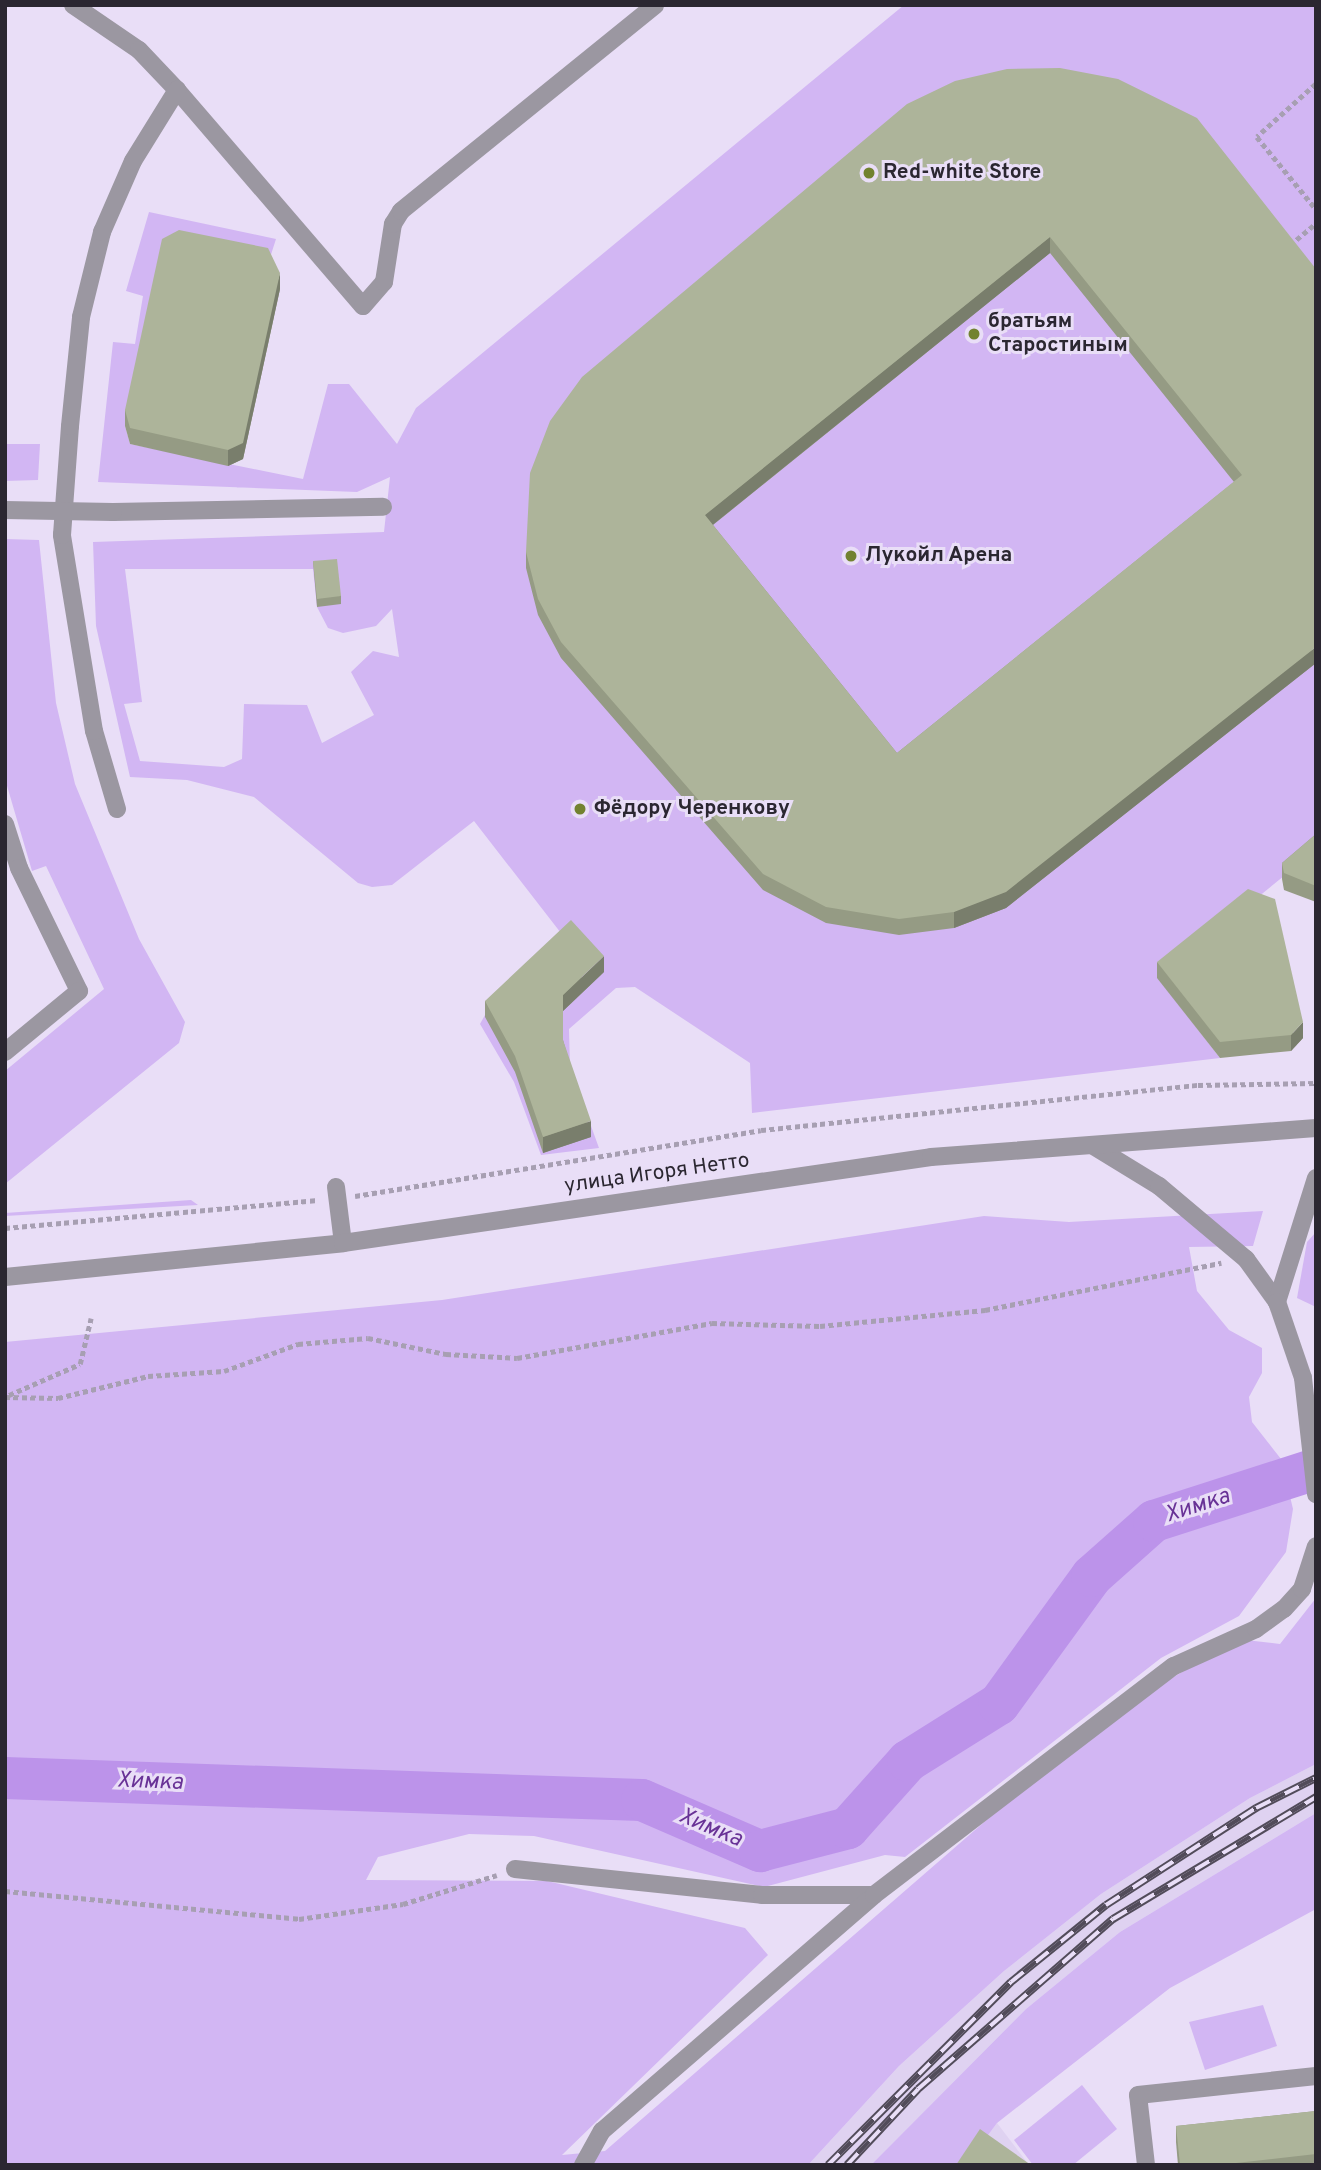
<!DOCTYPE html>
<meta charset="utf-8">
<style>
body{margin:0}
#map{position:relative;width:1321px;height:2170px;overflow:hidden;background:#e9def7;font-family:Overpass,sans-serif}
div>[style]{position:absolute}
.built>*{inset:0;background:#dfd2f1}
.green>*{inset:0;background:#d2b6f3}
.river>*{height:42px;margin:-21px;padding:0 21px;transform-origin:21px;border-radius:21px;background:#bc93ea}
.path>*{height:4.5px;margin-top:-2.25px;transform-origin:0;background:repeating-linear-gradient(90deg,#a79fb2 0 5px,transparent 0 8.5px)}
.minor>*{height:18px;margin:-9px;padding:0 9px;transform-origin:9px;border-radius:9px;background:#9b97a1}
.rail>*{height:8px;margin-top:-4px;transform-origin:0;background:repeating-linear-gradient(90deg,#e9def7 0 16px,#524c5a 0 32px);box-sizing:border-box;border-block:2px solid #524c5a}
.minor-bridge>*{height:18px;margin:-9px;padding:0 9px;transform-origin:9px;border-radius:9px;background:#9b97a1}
.wall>*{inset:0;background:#959b84}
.shaded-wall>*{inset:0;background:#797e6c}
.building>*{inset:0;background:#adb49a}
.dots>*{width:19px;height:19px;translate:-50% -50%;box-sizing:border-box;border:4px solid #e9def7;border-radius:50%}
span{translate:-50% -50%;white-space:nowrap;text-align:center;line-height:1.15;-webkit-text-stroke:6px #e9def7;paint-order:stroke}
.poi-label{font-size:21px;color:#2b2731;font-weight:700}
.left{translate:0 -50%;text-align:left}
.street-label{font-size:21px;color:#2b2731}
.water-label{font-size:23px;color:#683296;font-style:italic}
.frame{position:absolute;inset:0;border:7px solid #2b2731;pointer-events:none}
</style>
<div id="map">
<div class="built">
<i style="clip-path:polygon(1316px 1764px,1316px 1813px,1120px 1932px,1026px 2009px,871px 2165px,808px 2165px,899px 2066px,1004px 1971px,1101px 1894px,1250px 1798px)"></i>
<i style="clip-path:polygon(997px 2123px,1029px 2165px,966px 2165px)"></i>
</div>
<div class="green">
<i style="clip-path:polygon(evenodd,904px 5px,1316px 5px,1316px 850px,1158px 978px,1220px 1058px,752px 1113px,750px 1063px,635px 987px,616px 988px,569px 1029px,570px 1068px,599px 1148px,541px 1155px,514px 1082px,480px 1024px,495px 997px,564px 937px,474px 821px,392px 885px,372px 887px,358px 883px,254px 797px,187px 780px,130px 777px,96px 626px,93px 542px,384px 532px,390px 477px,357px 492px,98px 482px,113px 342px,135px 344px,143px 296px,126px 291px,149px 212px,276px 239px,268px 264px,125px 426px,130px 444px,303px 479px,328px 384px,349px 384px,397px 444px,416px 408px,904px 5px,125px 569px,313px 569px,317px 607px,328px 628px,343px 633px,376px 626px,392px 609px,399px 657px,373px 651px,351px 672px,374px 715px,322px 743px,307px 705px,244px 704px,242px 759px,224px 767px,140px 761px,124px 704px,142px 702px,125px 569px)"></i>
<i style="clip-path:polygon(5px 444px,40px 444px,38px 480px,5px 481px)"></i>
<i style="clip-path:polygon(5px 539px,39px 540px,56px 703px,75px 784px,139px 939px,185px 1022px,179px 1043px,5px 1184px,5px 1071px,104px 989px,46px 866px,32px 871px,5px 779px)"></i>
<i style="clip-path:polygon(191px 1200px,198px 1205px,5px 1216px,5px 1213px)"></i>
<i style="clip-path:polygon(1263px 1211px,1253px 1246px,1189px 1247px,1197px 1291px,1229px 1330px,1262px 1348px,1262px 1373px,1249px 1397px,1252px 1422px,1281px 1459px,1293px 1509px,1286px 1552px,1239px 1616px,1161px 1658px,905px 1857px,885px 1855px,764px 1887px,534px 1836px,469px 1834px,378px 1857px,366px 1880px,547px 1881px,745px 1928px,768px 1955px,562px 2155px,605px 2151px,1102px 1720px,1237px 1639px,1280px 1644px,1316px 1598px,1316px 1764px,1250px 1798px,1101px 1894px,1004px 1971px,899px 2066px,808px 2165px,5px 2165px,5px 1342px,442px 1300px,984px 1216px,1069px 1222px)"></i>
<i style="clip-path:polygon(1316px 1232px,1316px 1307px,1297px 1298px,1307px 1242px)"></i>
<i style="clip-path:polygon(1316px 1813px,1316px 1909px,1170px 1988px,997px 2123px,966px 2165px,871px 2165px,1026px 2009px,1120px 1932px)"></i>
<i style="clip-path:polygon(1263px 2005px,1277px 2046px,1205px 2070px,1189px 2022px)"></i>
<i style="clip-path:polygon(1082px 2085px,1117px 2129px,1073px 2165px,1033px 2165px,1014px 2140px)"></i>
</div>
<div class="river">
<i style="left:5px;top:1778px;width:637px;rotate:1.98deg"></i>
<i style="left:642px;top:1800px;width:129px;rotate:23.4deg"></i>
<i style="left:760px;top:1851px;width:91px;rotate:-14.6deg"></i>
<i style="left:848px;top:1828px;width:90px;rotate:-48.2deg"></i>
<i style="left:908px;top:1761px;width:107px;rotate:-32.1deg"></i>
<i style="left:999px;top:1704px;width:158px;rotate:-54deg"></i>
<i style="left:1092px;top:1576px;width:83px;rotate:-41.6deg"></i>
<i style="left:1154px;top:1521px;width:170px;rotate:-17.8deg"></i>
</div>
<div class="path">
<i style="left:1316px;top:84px;width:79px;rotate:138.1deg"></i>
<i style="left:1257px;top:137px;width:93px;rotate:50.7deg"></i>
<i style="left:1290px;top:245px;width:34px;rotate:-40deg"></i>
<i style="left:355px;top:1196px;width:411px;rotate:-9.2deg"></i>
<i style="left:761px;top:1130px;width:439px;rotate:-5.9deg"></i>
<i style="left:1198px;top:1085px;width:118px;rotate:-1deg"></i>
<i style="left:5px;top:1228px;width:314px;rotate:-5.1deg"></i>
<i style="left:9px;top:1395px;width:77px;rotate:-23.6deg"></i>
<i style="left:80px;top:1364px;width:47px;rotate:-76.6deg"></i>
<i style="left:5px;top:1397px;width:53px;rotate:1.1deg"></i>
<i style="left:58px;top:1398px;width:93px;rotate:-13.7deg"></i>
<i style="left:148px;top:1376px;width:76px;rotate:-3.8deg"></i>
<i style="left:224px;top:1371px;width:79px;rotate:-20deg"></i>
<i style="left:298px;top:1344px;width:70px;rotate:-4.9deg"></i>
<i style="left:368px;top:1338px;width:80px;rotate:11.6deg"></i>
<i style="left:446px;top:1354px;width:71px;rotate:3.2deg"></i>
<i style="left:517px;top:1358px;width:198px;rotate:-10.2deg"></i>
<i style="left:712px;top:1323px;width:108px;rotate:1.6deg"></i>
<i style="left:820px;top:1326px;width:166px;rotate:-5.5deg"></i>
<i style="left:985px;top:1310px;width:241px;rotate:-11.3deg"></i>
<i style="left:5px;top:1891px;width:295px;rotate:5.4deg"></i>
<i style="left:299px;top:1919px;width:105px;rotate:-8.2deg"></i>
<i style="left:403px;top:1904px;width:98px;rotate:-17.1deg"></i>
</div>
<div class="minor">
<i style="left:73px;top:5px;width:80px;rotate:34.3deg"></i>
<i style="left:139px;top:50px;width:55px;rotate:46.5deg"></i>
<i style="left:177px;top:90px;width:285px;rotate:49.3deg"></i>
<i style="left:363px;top:306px;width:32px;rotate:-49deg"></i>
<i style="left:384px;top:282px;width:59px;rotate:-81.2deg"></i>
<i style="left:393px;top:224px;width:15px;rotate:-58deg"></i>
<i style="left:401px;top:211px;width:327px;rotate:-39deg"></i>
<i style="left:113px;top:512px;width:270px;rotate:-1.1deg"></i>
<i style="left:117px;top:809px;width:81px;rotate:-106.4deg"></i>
<i style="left:94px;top:731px;width:199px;rotate:-99.3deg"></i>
<i style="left:62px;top:535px;width:109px;rotate:-85.8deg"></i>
<i style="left:70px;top:426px;width:110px;rotate:-84.2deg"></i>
<i style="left:81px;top:317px;width:88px;rotate:-76.1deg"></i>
<i style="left:102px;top:232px;width:77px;rotate:-66.4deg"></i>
<i style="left:133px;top:161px;width:84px;rotate:-58.2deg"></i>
<i style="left:5px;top:824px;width:46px;rotate:72.3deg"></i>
<i style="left:19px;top:868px;width:137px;rotate:64deg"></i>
<i style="left:79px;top:991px;width:96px;rotate:140.5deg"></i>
<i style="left:1092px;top:1145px;width:79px;rotate:31.5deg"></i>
<i style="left:1159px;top:1186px;width:114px;rotate:40deg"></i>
<i style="left:1246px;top:1259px;width:53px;rotate:54.2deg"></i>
<i style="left:1316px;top:1178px;width:130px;rotate:107.5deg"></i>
<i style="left:1277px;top:1302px;width:80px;rotate:71.1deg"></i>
<i style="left:1303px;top:1378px;width:117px;rotate:83.6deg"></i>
<i style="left:336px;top:1187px;width:56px;rotate:82.9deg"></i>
<i style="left:5px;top:1277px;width:340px;rotate:-5.7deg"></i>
<i style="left:343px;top:1243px;width:594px;rotate:-8.32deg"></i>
<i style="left:931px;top:1157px;width:386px;rotate:-4.3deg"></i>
<i style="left:515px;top:1869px;width:248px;rotate:6deg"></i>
<i style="left:762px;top:1895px;width:112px"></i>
<i style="left:583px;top:2165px;width:39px;rotate:-61deg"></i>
<i style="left:602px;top:2131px;width:360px;rotate:-40.9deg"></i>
<i style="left:874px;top:1895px;width:377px;rotate:-37.4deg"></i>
<i style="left:1174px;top:1666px;width:90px;rotate:-24.3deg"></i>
<i style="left:1256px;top:1629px;width:34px;rotate:-36deg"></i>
<i style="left:1284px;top:1609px;width:27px;rotate:-48deg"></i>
<i style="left:1302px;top:1589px;width:45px;rotate:-72deg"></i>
<i style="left:1146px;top:2165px;width:70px;rotate:-96.5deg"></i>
<i style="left:1138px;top:2095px;width:179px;rotate:-6.1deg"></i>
</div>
<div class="rail">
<i style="left:828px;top:2165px;width:259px;rotate:-45deg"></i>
<i style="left:1011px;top:1982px;width:122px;rotate:-39deg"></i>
<i style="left:1106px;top:1905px;width:179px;rotate:-32.9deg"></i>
<i style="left:1256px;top:1808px;width:67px;rotate:-26.6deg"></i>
<i style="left:847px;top:2165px;width:104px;rotate:-46.9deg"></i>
<i style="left:918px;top:2089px;width:259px;rotate:-41.1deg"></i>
<i style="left:1113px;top:1919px;width:237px;rotate:-31deg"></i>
</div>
<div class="minor-bridge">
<i style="left:5px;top:510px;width:108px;rotate:1.1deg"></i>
</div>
<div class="wall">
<i style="clip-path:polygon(1316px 26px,1316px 47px,1314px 44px,1314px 28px)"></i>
<i style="clip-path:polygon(evenodd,1118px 79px,1316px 663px,1006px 908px,954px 928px,899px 935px,826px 923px,763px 890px,561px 658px,538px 615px,526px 568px,526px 552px,1118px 79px,1050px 253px,1234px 482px,897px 753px,713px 525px,1050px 253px)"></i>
<i style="clip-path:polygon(280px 289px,243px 459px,228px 466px,130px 444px,125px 426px,125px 410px)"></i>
<i style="clip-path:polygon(313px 561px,341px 596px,341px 604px,317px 607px)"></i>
<i style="clip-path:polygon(1316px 834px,1316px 902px,1284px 890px,1282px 879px,1282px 863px)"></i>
<i style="clip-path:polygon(1157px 962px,1303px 1038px,1291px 1051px,1220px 1058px,1157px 978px)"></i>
<i style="clip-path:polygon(604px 972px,563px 1011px,563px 1040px,591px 1137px,543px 1153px,515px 1072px,485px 1017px,485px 1001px)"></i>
<i style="clip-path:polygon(1316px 2111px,1316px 2165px,1178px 2165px,1176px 2142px,1176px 2126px)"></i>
</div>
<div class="shaded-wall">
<i style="clip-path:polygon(1050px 237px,1050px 253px,705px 531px,705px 515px)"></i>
<i style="clip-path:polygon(280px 273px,280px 289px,243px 459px,228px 466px,228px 450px)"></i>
<i style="clip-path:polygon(1316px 647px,1316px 663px,1006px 908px,954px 928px,954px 912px)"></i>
<i style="clip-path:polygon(604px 956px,604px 972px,563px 1011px,563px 995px)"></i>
<i style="clip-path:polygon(1303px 1022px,1303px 1038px,1291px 1051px,1291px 1035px)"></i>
<i style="clip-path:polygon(591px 1121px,591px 1137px,543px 1153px,543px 1137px)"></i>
</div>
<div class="building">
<i style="clip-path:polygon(evenodd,1060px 68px,1118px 79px,1197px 118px,1316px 269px,1316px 647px,1006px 892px,954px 912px,899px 919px,826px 907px,763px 874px,561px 642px,538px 599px,526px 552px,530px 473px,550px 421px,582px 377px,907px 104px,955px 81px,1007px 69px,1060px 68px,1050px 237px,1242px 475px,897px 753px,705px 515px,1050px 237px)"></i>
<i style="clip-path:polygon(179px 230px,268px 248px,280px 273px,243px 443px,228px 450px,130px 428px,125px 410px,162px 239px)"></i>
<i style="clip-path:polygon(337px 559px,341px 596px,317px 599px,313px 561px)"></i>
<i style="clip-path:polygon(1316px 834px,1316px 886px,1284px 873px,1282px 863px)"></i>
<i style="clip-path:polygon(1248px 889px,1275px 899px,1303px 1022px,1291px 1035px,1220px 1042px,1157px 962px)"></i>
<i style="clip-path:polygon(571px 920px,604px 956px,563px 995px,563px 1040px,591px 1121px,543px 1137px,515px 1056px,485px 1001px)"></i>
<i style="clip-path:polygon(1316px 2111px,1316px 2154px,1218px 2165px,1180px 2165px,1176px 2126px)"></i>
<i style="clip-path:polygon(980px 2129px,1031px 2165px,956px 2165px)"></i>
</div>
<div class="dots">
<i style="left:869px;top:173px;background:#728230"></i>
<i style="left:974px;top:334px;background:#728230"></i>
<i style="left:851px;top:556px;background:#728230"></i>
<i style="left:580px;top:809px;background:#728230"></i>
</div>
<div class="poi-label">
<span class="left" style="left:883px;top:173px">Red-white Store</span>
<span class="left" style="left:988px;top:334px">братьям<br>Старостиным</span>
<span class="left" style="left:865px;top:556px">Лукойл Арена</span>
<span class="left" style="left:594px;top:809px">Фёдору Черенкову</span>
</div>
<div class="street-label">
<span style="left:657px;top:1174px;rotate:-8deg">улица Игоря Нетто</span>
</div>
<div class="water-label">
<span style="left:1198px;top:1507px;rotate:-18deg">Химка</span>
<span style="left:150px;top:1783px;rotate:2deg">Химка</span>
<span style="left:710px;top:1829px;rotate:23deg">Химка</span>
</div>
<div class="frame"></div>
</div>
